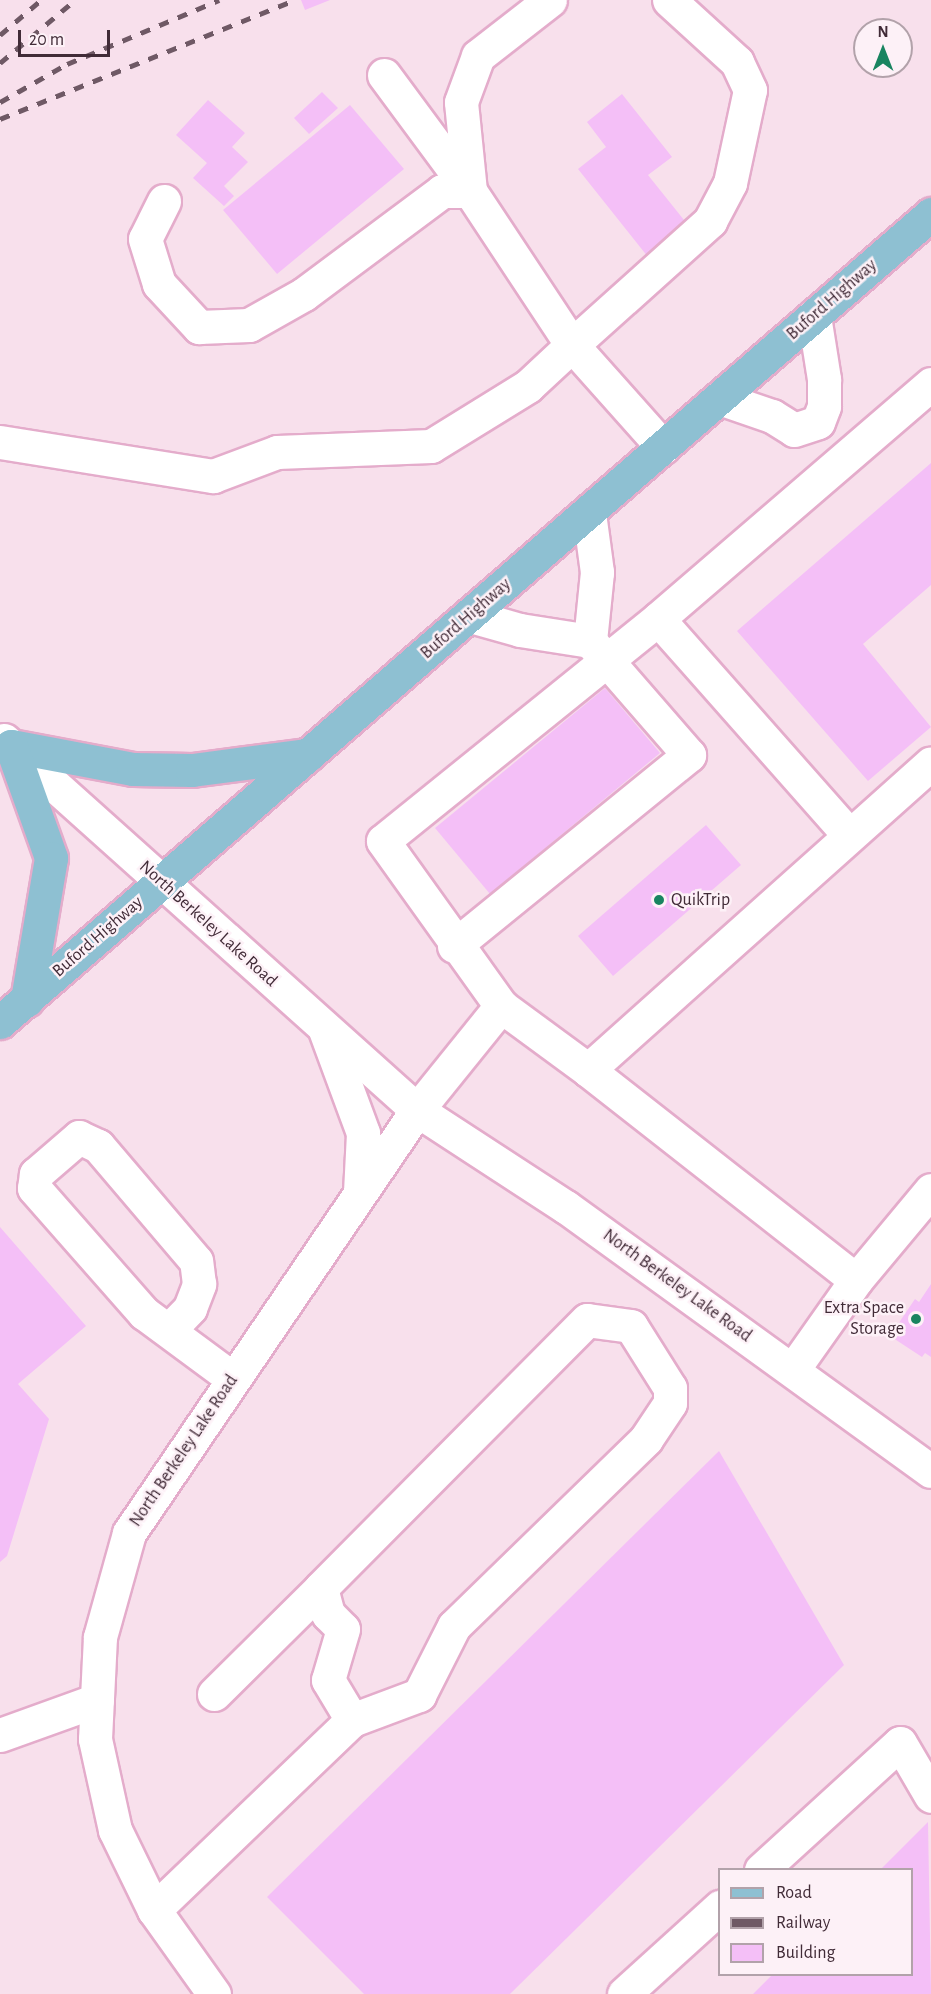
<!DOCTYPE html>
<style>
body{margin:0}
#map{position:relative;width:931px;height:1994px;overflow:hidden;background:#f8e0ec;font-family:"Alegreya Sans",sans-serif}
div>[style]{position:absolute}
.building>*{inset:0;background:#f4bff7}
.roads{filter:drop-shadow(2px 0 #e4accb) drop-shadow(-2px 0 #e4accb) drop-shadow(0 2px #e4accb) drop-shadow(0 -2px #e4accb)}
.minor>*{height:33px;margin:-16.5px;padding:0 16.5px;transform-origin:16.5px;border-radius:16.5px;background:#fff}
.major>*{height:33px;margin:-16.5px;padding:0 16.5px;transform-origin:16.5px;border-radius:16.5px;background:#8ec0d2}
.rail>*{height:4.5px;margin-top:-2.25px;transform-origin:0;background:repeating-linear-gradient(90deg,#6f5965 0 10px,transparent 0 20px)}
.dots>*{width:16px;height:16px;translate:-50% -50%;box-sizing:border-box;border:3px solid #fdf1f7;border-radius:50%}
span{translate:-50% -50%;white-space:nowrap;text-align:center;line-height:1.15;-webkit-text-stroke:5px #fdf1f7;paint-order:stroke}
.street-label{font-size:18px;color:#412b37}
.poi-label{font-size:18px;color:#412b37}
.left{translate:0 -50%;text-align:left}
.right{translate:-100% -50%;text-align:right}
.legend{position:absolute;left:718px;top:1868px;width:195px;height:108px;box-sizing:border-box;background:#fdf1f7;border:2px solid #b2a2aa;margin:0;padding:8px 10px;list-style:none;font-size:18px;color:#412b37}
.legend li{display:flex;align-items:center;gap:12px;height:30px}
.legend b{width:30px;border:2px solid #b2a2aa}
.north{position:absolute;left:853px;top:18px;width:60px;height:60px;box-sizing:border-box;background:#fdf1f7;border:2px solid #b2a2aa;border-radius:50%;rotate:0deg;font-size:16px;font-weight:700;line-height:24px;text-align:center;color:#412b37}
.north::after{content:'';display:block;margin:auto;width:21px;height:27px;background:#198460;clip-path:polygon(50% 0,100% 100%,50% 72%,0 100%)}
.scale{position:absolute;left:18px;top:30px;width:92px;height:27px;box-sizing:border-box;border:3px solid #412b37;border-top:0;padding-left:8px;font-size:18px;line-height:21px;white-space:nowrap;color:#412b37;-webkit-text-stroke:4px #fdf1f7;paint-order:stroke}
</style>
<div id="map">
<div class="building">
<i style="clip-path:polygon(301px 0,330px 0,305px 10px)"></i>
<i style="clip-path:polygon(322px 92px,338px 108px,309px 134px,294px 118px)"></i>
<i style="clip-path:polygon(622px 94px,672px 157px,648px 175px,688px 225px,648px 257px,578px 169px,606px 147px,587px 122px)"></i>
<i style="clip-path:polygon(208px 100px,245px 133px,232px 147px,248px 162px,224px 186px,234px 196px,224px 206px,193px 178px,207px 163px,176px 135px)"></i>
<i style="clip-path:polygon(350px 105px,404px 169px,277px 274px,223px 210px)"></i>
<i style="clip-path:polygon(931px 463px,931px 585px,863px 644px,931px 727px,868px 781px,737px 631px)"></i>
<i style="clip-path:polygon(605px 688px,660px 753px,490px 894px,435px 828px)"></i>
<i style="clip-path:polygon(706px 825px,741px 865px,613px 976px,578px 936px)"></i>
<i style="clip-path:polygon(0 1227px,86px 1326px,18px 1384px,49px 1419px,7px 1556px,0 1562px)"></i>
<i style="clip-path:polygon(931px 1284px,931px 1357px,925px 1353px,922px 1357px,890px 1336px,915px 1299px,919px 1302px)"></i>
<i style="clip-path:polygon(719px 1451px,844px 1665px,510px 1994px,364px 1994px,267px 1897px)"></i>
<i style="clip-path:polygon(928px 1822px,931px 1994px,753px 1994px,773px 1974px,912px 1974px,912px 1870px,880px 1870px)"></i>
</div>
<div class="roads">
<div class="minor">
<i style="left:384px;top:75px;width:143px;rotate:53.5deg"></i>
<i style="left:470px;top:191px;width:89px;rotate:-95.8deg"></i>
<i style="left:461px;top:102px;width:49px;rotate:-69.7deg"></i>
<i style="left:478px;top:56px;width:91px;rotate:-37.9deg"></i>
<i style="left:164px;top:201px;width:42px;rotate:116.6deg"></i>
<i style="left:145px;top:239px;width:47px;rotate:72.7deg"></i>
<i style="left:159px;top:284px;width:59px;rotate:47.1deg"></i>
<i style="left:199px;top:327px;width:50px;rotate:-2.3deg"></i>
<i style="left:249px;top:325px;width:63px;rotate:-29.4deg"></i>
<i style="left:304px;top:294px;width:172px;rotate:-36.7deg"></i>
<i style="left:442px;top:191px;width:28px"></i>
<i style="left:470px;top:191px;width:185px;rotate:56.5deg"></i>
<i style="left:572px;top:345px;width:186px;rotate:-41.9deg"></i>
<i style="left:710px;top:221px;width:43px;rotate:-62.2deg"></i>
<i style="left:730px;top:183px;width:95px;rotate:-77.9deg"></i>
<i style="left:750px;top:90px;width:31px;rotate:-115deg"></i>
<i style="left:737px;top:62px;width:92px;rotate:-137.6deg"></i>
<i style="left:931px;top:384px;width:360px;rotate:139.3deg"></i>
<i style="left:658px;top:619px;width:353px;rotate:141.1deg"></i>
<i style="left:383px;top:841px;width:203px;rotate:54.4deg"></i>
<i style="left:501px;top:1006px;width:108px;rotate:36.3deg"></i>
<i style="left:588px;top:1070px;width:460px;rotate:-41.8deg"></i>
<i style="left:719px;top:398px;width:56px;rotate:18.8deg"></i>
<i style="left:772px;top:416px;width:26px;rotate:32deg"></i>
<i style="left:794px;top:430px;width:25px;rotate:-18deg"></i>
<i style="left:818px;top:422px;width:17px;rotate:-69deg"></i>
<i style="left:824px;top:406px;width:27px;rotate:-90deg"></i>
<i style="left:824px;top:379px;width:64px;rotate:-99deg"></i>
<i style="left:0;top:442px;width:216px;rotate:9.1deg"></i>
<i style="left:213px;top:476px;width:68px;rotate:-20.6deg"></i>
<i style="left:277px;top:452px;width:154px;rotate:-2.2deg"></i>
<i style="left:431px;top:446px;width:114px;rotate:-31.7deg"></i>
<i style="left:528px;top:386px;width:60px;rotate:-43deg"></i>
<i style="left:572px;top:345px;width:137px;rotate:48.3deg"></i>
<i style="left:589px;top:513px;width:60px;rotate:82.3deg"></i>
<i style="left:597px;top:572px;width:69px;rotate:95.8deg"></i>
<i style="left:658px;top:619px;width:288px;rotate:48.5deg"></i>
<i style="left:4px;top:740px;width:554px;rotate:41.86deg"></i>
<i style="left:417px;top:1110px;width:178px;rotate:33.1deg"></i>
<i style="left:566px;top:1207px;width:450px;rotate:35.9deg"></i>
<i style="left:454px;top:946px;width:303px;rotate:-39.1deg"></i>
<i style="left:689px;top:755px;width:151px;rotate:-131deg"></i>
<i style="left:590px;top:641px;width:71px;rotate:-171.1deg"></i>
<i style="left:520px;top:630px;width:51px;rotate:-164.1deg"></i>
<i style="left:325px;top:1030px;width:110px;rotate:69.7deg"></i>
<i style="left:363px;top:1133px;width:60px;rotate:92.9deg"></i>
<i style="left:588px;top:1070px;width:340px;rotate:38.1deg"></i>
<i style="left:170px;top:1329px;width:29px;rotate:-46deg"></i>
<i style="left:190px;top:1308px;width:26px;rotate:-69deg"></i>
<i style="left:199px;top:1284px;width:23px;rotate:-97deg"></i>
<i style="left:196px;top:1261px;width:151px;rotate:-130.4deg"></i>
<i style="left:98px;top:1146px;width:21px;rotate:-155deg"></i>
<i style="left:79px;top:1137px;width:57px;rotate:139.3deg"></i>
<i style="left:36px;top:1174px;width:14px;rotate:98deg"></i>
<i style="left:34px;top:1188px;width:167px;rotate:48.7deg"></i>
<i style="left:144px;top:1313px;width:109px;rotate:36.5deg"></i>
<i style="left:794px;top:1368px;width:108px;rotate:-54.8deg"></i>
<i style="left:856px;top:1280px;width:117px;rotate:-50.2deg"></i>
<i style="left:214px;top:1694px;width:151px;rotate:-44.7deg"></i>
<i style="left:0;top:1735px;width:103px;rotate:-19.8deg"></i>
<i style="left:761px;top:1870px;width:188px;rotate:-42.4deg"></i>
<i style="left:900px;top:1743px;width:61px;rotate:59.7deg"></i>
<i style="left:154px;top:1910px;width:274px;rotate:-43.8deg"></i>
<i style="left:352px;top:1720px;width:72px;rotate:-20.5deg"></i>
<i style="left:419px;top:1695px;width:77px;rotate:-63.1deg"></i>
<i style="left:454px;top:1626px;width:268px;rotate:-44.2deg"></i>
<i style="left:646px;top:1439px;width:43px;rotate:-56.3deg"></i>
<i style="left:670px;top:1403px;width:15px;rotate:-90deg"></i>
<i style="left:670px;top:1388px;width:73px;rotate:-122.2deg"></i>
<i style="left:631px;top:1326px;width:44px;rotate:-172.2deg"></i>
<i style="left:587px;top:1320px;width:378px;rotate:134.8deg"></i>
<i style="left:321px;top:1588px;width:27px;rotate:75deg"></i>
<i style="left:328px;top:1614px;width:21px;rotate:45deg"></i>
<i style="left:343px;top:1629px;width:53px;rotate:106.4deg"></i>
<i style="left:328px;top:1680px;width:47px;rotate:59deg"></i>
<i style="left:214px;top:1994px;width:103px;rotate:-125.5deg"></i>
<i style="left:154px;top:1910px;width:89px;rotate:-116deg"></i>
<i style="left:115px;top:1830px;width:93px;rotate:-102.4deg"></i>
<i style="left:95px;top:1739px;width:102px;rotate:-87.2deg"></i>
<i style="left:100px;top:1637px;width:108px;rotate:-74.4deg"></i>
<i style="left:129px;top:1533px;width:512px;rotate:-55.75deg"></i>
<i style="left:417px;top:1110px;width:134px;rotate:-51.1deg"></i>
<i style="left:624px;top:1994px;width:130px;rotate:-42.2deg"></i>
</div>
<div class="major">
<i style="left:11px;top:746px;width:124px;rotate:10.7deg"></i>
<i style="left:133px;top:769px;width:59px;rotate:1deg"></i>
<i style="left:192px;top:770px;width:117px;rotate:-7.4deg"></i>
<i style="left:11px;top:746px;width:119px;rotate:70.3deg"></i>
<i style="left:51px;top:858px;width:144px;rotate:99.6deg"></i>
<i style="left:0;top:1022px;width:1233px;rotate:-40.95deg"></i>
</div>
</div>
<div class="rail">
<i style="left:0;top:35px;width:54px;rotate:-40.5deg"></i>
<i style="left:0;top:63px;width:98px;rotate:-40deg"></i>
<i style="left:0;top:102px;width:77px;rotate:-29.6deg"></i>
<i style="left:67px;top:64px;width:165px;rotate:-22.8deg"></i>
<i style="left:0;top:119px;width:318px;rotate:-22deg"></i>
</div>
<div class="dots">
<i style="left:659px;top:900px;background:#198460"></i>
<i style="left:916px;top:1319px;background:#198460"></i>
</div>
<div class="street-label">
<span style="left:832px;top:300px;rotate:-41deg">Buford Highway</span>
<span style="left:466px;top:619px;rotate:-41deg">Buford Highway</span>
<span style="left:208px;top:924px;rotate:42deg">North Berkeley Lake Road</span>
<span style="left:98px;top:937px;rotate:-41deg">Buford Highway</span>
<span style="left:677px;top:1286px;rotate:36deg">North Berkeley Lake Road</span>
<span style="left:184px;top:1451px;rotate:-56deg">North Berkeley Lake Road</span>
</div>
<div class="poi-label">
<span class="left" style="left:671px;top:900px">QuikTrip</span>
<span class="right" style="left:904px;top:1319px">Extra Space<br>Storage</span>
</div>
<ul class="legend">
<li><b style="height:8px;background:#8ec0d2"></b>Road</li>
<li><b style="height:8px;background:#6f5965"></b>Railway</li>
<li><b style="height:16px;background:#f4bff7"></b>Building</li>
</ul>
<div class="north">N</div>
<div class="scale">20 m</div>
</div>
